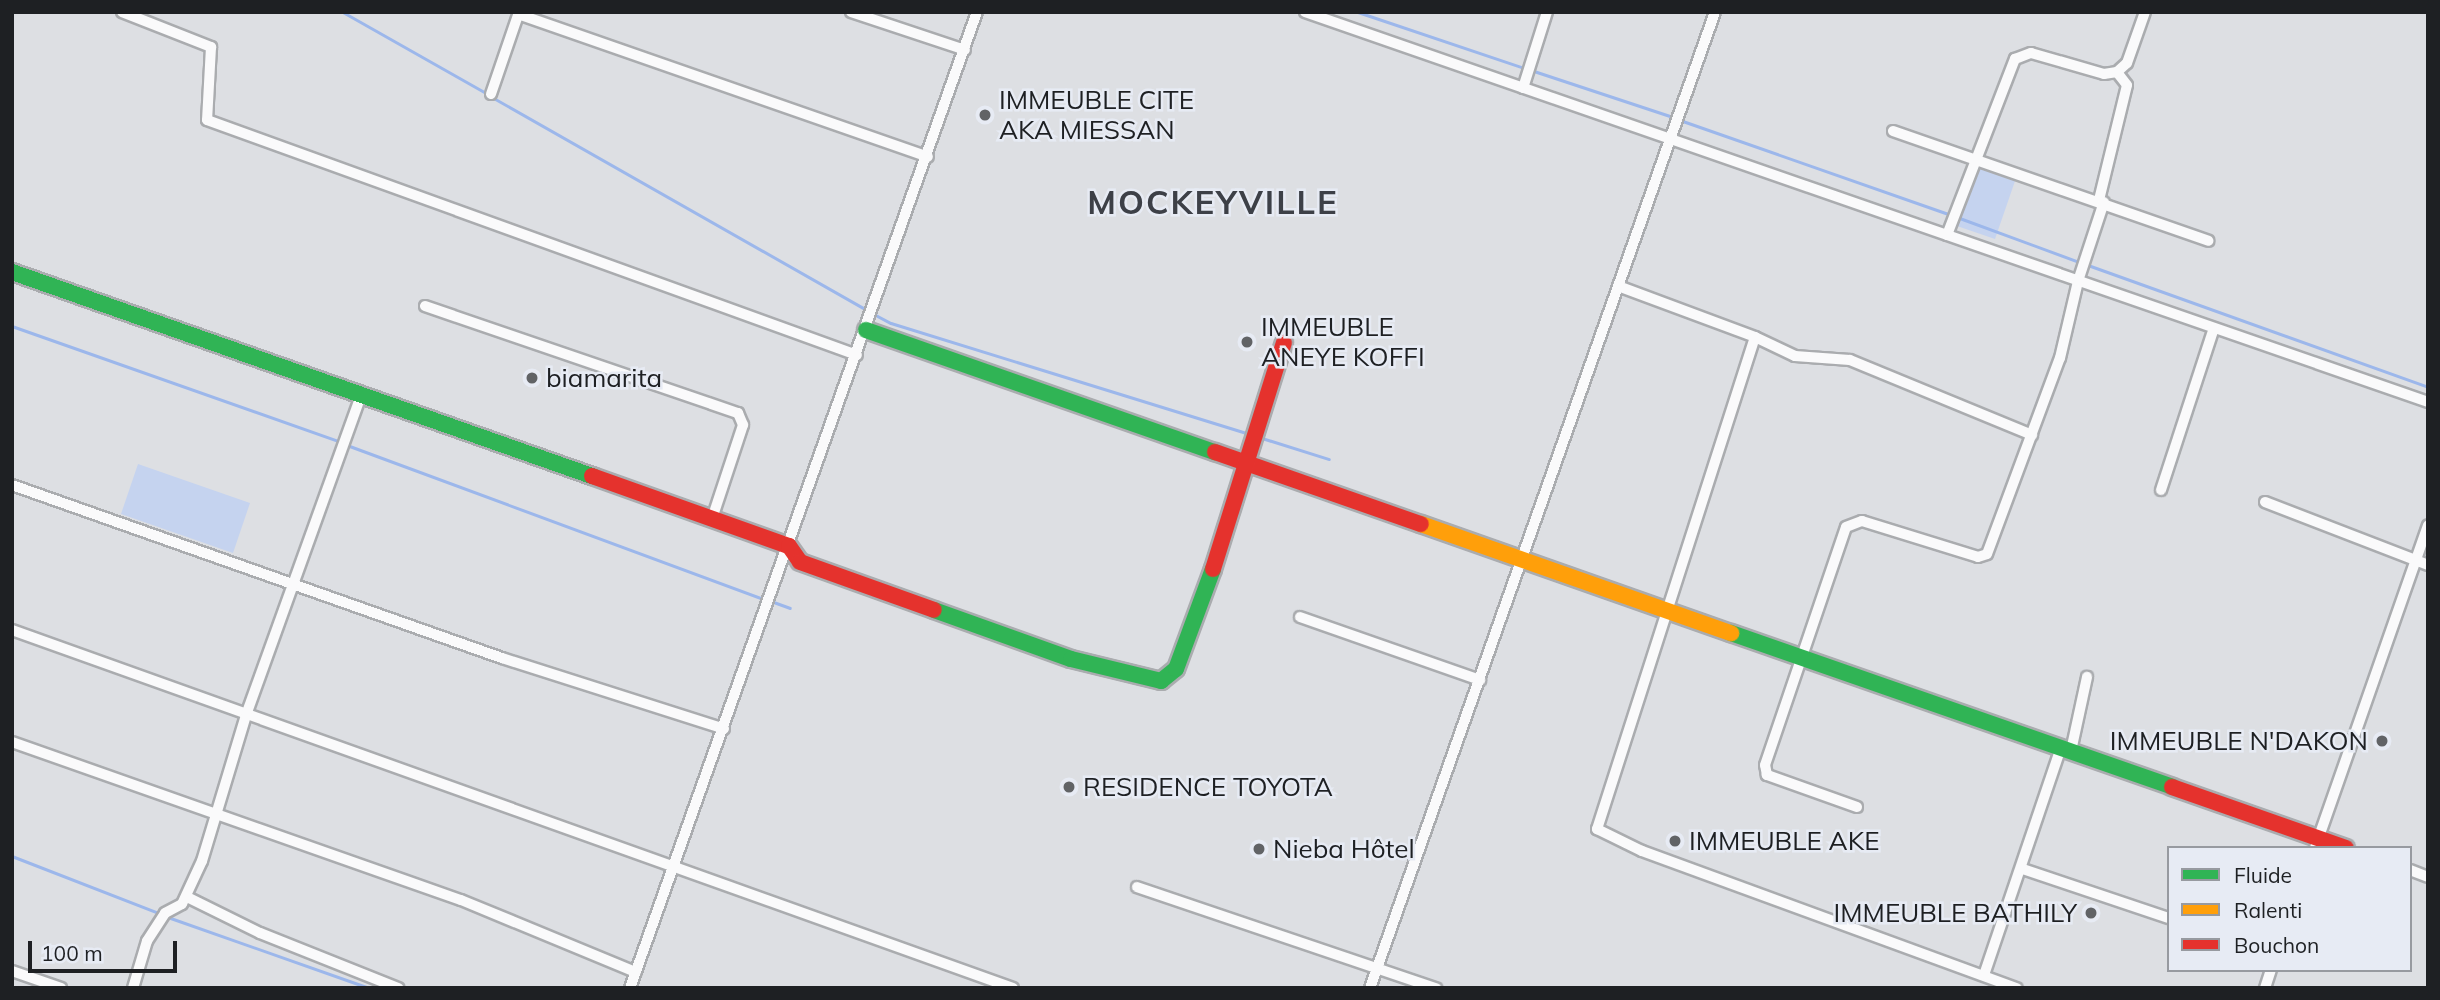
<!DOCTYPE html>
<meta charset="utf-8">
<style>
body{margin:0}
#map{position:relative;width:2440px;height:1000px;overflow:hidden;background:#dddfe3;font-family:Mulish,sans-serif}
div>[style]{position:absolute}
.green>*{inset:0;background:#c5d3ef}
.stream>*{height:2.5px;margin:-1.25px;padding:0 1.25px;transform-origin:1.25px;border-radius:1.25px;background:#9cb7eb}
.roads{filter:drop-shadow(2px 0 #aaacaf) drop-shadow(-2px 0 #aaacaf) drop-shadow(0 2px #aaacaf) drop-shadow(0 -2px #aaacaf)}
.street>*{height:10px;margin:-5px;padding:0 5px;transform-origin:5px;border-radius:5px;background:#fafafb}
.fast>*{height:16px;margin:-8px;padding:0 8px;transform-origin:8px;border-radius:8px;background:#30b455}
.slow>*{height:16px;margin:-8px;padding:0 8px;transform-origin:8px;border-radius:8px;background:#ff9f0a}
.jam>*{height:16px;margin:-8px;padding:0 8px;transform-origin:8px;border-radius:8px;background:#e5322d}
.dots>*{width:19px;height:19px;translate:-50% -50%;box-sizing:border-box;border:4px solid #e7ebf4;border-radius:50%}
span{translate:-50% -50%;white-space:nowrap;text-align:center;line-height:1.15;-webkit-text-stroke:5px #e7ebf4;paint-order:stroke}
.poi-label{font-size:26px;color:#1e2023}
.left{translate:0 -50%;text-align:left}
.right{translate:-100% -50%;text-align:right}
.district-label{font-size:33px;color:#3d4047;font-weight:700;letter-spacing:2px}
.frame{position:absolute;inset:0;border:14px solid #1e2023;pointer-events:none}
.legend{position:absolute;left:2167px;top:846px;width:245px;height:126px;box-sizing:border-box;background:#e7ebf4;border:2px solid #979aa0;margin:0;padding:9px 12px;list-style:none;font-size:21px;color:#1e2023}
.legend li{display:flex;align-items:center;gap:14px;height:35px}
.legend b{width:35px;border:2px solid #979aa0}
.scale{position:absolute;left:28px;top:941px;width:149px;height:32px;box-sizing:border-box;border:4px solid #1e2023;border-top:0;padding-left:9px;font-size:21px;line-height:24px;white-space:nowrap;color:#1e2023;-webkit-text-stroke:5px #e7ebf4;paint-order:stroke}
</style>
<div id="map">
<div class="green">
<i style="clip-path:polygon(1977px 168px,2015px 181px,1995px 239px,1957px 226px)"></i>
<i style="clip-path:polygon(138px 464px,250px 503px,233px 553px,121px 514px)"></i>
</div>
<div class="stream">
<i style="left:343px;top:12px;width:164px;rotate:29.5deg"></i>
<i style="left:1358px;top:12px;width:178px;rotate:18.6deg"></i>
<i style="left:1534px;top:71px;width:146px;rotate:18.3deg"></i>
<i style="left:492px;top:97px;width:431px;rotate:29.6deg"></i>
<i style="left:1680px;top:120px;width:287px;rotate:19.3deg"></i>
<i style="left:1957px;top:217px;width:133px;rotate:20.2deg"></i>
<i style="left:2088px;top:265px;width:361px;rotate:19.7deg"></i>
<i style="left:872px;top:313px;width:21px;rotate:28deg"></i>
<i style="left:891px;top:323px;width:375px;rotate:17.2deg"></i>
<i style="left:12px;top:326px;width:349px;rotate:19.4deg"></i>
<i style="left:1262px;top:438px;width:70px;rotate:17.4deg"></i>
<i style="left:347px;top:445px;width:445px;rotate:20.3deg"></i>
<i style="left:771px;top:601px;width:20px;rotate:20deg"></i>
<i style="left:12px;top:856px;width:158px;rotate:21.2deg"></i>
<i style="left:165px;top:916px;width:217px;rotate:19.4deg"></i>
</div>
<div class="roads">
<div class="street">
<i style="left:122px;top:12px;width:96px;rotate:21.5deg"></i>
<i style="left:211px;top:47px;width:73px;rotate:93.1deg"></i>
<i style="left:207px;top:120px;width:691px;rotate:19.88deg"></i>
<i style="left:851px;top:12px;width:120px;rotate:18.4deg"></i>
<i style="left:1305px;top:12px;width:1189px;rotate:19.15deg"></i>
<i style="left:518px;top:14px;width:434px;rotate:19.2deg"></i>
<i style="left:1523px;top:88px;width:80px;rotate:-72.5deg"></i>
<i style="left:491px;top:94px;width:87px;rotate:-71.1deg"></i>
<i style="left:1893px;top:131px;width:334px;rotate:19.2deg"></i>
<i style="left:2099px;top:200px;width:118px;rotate:-76.3deg"></i>
<i style="left:2127px;top:85px;width:16px;rotate:-128deg"></i>
<i style="left:1947px;top:235px;width:189px;rotate:-68.9deg"></i>
<i style="left:2015px;top:59px;width:17px;rotate:-21deg"></i>
<i style="left:2031px;top:53px;width:76px;rotate:16deg"></i>
<i style="left:2104px;top:74px;width:13px;rotate:-9deg"></i>
<i style="left:2117px;top:72px;width:13px;rotate:-42deg"></i>
<i style="left:2127px;top:63px;width:54px;rotate:-70.6deg"></i>
<i style="left:1618px;top:286px;width:146px;rotate:20.4deg"></i>
<i style="left:1755px;top:337px;width:517px;rotate:107.8deg"></i>
<i style="left:1597px;top:829px;width:50px;rotate:26.1deg"></i>
<i style="left:1642px;top:851px;width:399px;rotate:20.1deg"></i>
<i style="left:425px;top:306px;width:331px;rotate:18.9deg"></i>
<i style="left:738px;top:413px;width:13px;rotate:67deg"></i>
<i style="left:743px;top:425px;width:99px;rotate:108.3deg"></i>
<i style="left:1755px;top:337px;width:44px;rotate:25.4deg"></i>
<i style="left:1795px;top:356px;width:55px;rotate:4.2deg"></i>
<i style="left:1850px;top:360px;width:197px;rotate:22.4deg"></i>
<i style="left:12px;top:485px;width:520px;rotate:19.45deg"></i>
<i style="left:502px;top:658px;width:233px;rotate:17.7deg"></i>
<i style="left:2161px;top:490px;width:170px;rotate:-71.9deg"></i>
<i style="left:2265px;top:502px;width:175px;rotate:21.1deg"></i>
<i style="left:1300px;top:617px;width:191px;rotate:19.3deg"></i>
<i style="left:12px;top:630px;width:1063px;rotate:19.68deg"></i>
<i style="left:12px;top:742px;width:476px;rotate:19.4deg"></i>
<i style="left:461px;top:900px;width:189px;rotate:22.4deg"></i>
<i style="left:2071px;top:751px;width:76px;rotate:-77.8deg"></i>
<i style="left:1857px;top:807px;width:96px;rotate:-160.4deg"></i>
<i style="left:1767px;top:775px;width:10px;rotate:-101deg"></i>
<i style="left:1765px;top:765px;width:251px;rotate:-71.2deg"></i>
<i style="left:1846px;top:527px;width:17px;rotate:-21deg"></i>
<i style="left:1862px;top:521px;width:121px;rotate:17.2deg"></i>
<i style="left:1978px;top:557px;width:9px;rotate:-18deg"></i>
<i style="left:1987px;top:554px;width:209px;rotate:-69.6deg"></i>
<i style="left:2060px;top:358px;width:79px;rotate:-76.8deg"></i>
<i style="left:2078px;top:281px;width:83px;rotate:-71.8deg"></i>
<i style="left:2315px;top:848px;width:342px;rotate:-70.7deg"></i>
<i style="left:2023px;top:869px;width:154px;rotate:18.6deg"></i>
<i style="left:2410px;top:870px;width:19px;rotate:21deg"></i>
<i style="left:1137px;top:887px;width:316px;rotate:18.7deg"></i>
<i style="left:187px;top:897px;width:81px;rotate:26.3deg"></i>
<i style="left:260px;top:933px;width:149px;rotate:21.7deg"></i>
<i style="left:12px;top:971px;width:52px;rotate:19.1deg"></i>
<i style="left:1984px;top:975px;width:240px;rotate:-71.3deg"></i>
<i style="left:133px;top:988px;width:49px;rotate:-73.4deg"></i>
<i style="left:147px;top:941px;width:33px;rotate:-57deg"></i>
<i style="left:165px;top:913px;width:19px;rotate:-28deg"></i>
<i style="left:182px;top:904px;width:47px;rotate:-65.1deg"></i>
<i style="left:202px;top:861px;width:152px;rotate:-73.2deg"></i>
<i style="left:246px;top:715px;width:340px;rotate:-70.2deg"></i>
<i style="left:630px;top:988px;width:1036px;rotate:-70.43deg"></i>
<i style="left:1370px;top:988px;width:1035px;rotate:-70.53deg"></i>
<i style="left:2265px;top:988px;width:19px;rotate:-72deg"></i>
</div>
<div class="fast">
<i style="left:12px;top:272px;width:615px;rotate:19.38deg"></i>
<i style="left:866px;top:330px;width:370px;rotate:19.3deg"></i>
<i style="left:934px;top:610px;width:145px;rotate:19.7deg"></i>
<i style="left:1071px;top:659px;width:93px;rotate:13.7deg"></i>
<i style="left:1161px;top:681px;width:19px;rotate:-39deg"></i>
<i style="left:1176px;top:669px;width:107px;rotate:-69.7deg"></i>
<i style="left:1731px;top:633px;width:467px;rotate:19.2deg"></i>
</div>
<div class="slow">
<i style="left:1421px;top:524px;width:329px;rotate:19.4deg"></i>
</div>
<div class="jam">
<i style="left:1215px;top:452px;width:218px;rotate:19.3deg"></i>
<i style="left:592px;top:476px;width:209px;rotate:19.6deg"></i>
<i style="left:789px;top:546px;width:19px;rotate:55deg"></i>
<i style="left:800px;top:562px;width:142px;rotate:19.7deg"></i>
<i style="left:1213px;top:569px;width:237px;rotate:-72.6deg"></i>
<i style="left:2172px;top:787px;width:184px;rotate:19.3deg"></i>
</div>
</div>
<div class="dots">
<i style="left:985px;top:115px;background:#616366"></i>
<i style="left:1247px;top:342px;background:#616366"></i>
<i style="left:532px;top:378px;background:#616366"></i>
<i style="left:2382px;top:741px;background:#616366"></i>
<i style="left:1069px;top:787px;background:#616366"></i>
<i style="left:1675px;top:841px;background:#616366"></i>
<i style="left:1259px;top:849px;background:#616366"></i>
<i style="left:2091px;top:913px;background:#616366"></i>
</div>
<div class="poi-label">
<span class="left" style="left:999px;top:115px">IMMEUBLE CITE<br>AKA MIESSAN</span>
<span class="left" style="left:1261px;top:342px">IMMEUBLE<br>ANEYE KOFFI</span>
<span class="left" style="left:546px;top:378px">biamarita</span>
<span class="right" style="left:2368px;top:741px">IMMEUBLE N'DAKON</span>
<span class="left" style="left:1083px;top:787px">RESIDENCE TOYOTA</span>
<span class="left" style="left:1689px;top:841px">IMMEUBLE AKE</span>
<span class="left" style="left:1273px;top:849px">Nieba Hôtel</span>
<span class="right" style="left:2077px;top:913px">IMMEUBLE BATHILY</span>
</div>
<div class="district-label">
<span style="left:1213px;top:202px">MOCKEYVILLE</span>
</div>
<div class="frame"></div>
<ul class="legend">
<li><b style="height:9px;background:#30b455"></b>Fluide</li>
<li><b style="height:9px;background:#ff9f0a"></b>Ralenti</li>
<li><b style="height:9px;background:#e5322d"></b>Bouchon</li>
</ul>
<div class="scale">100 m</div>
</div>
